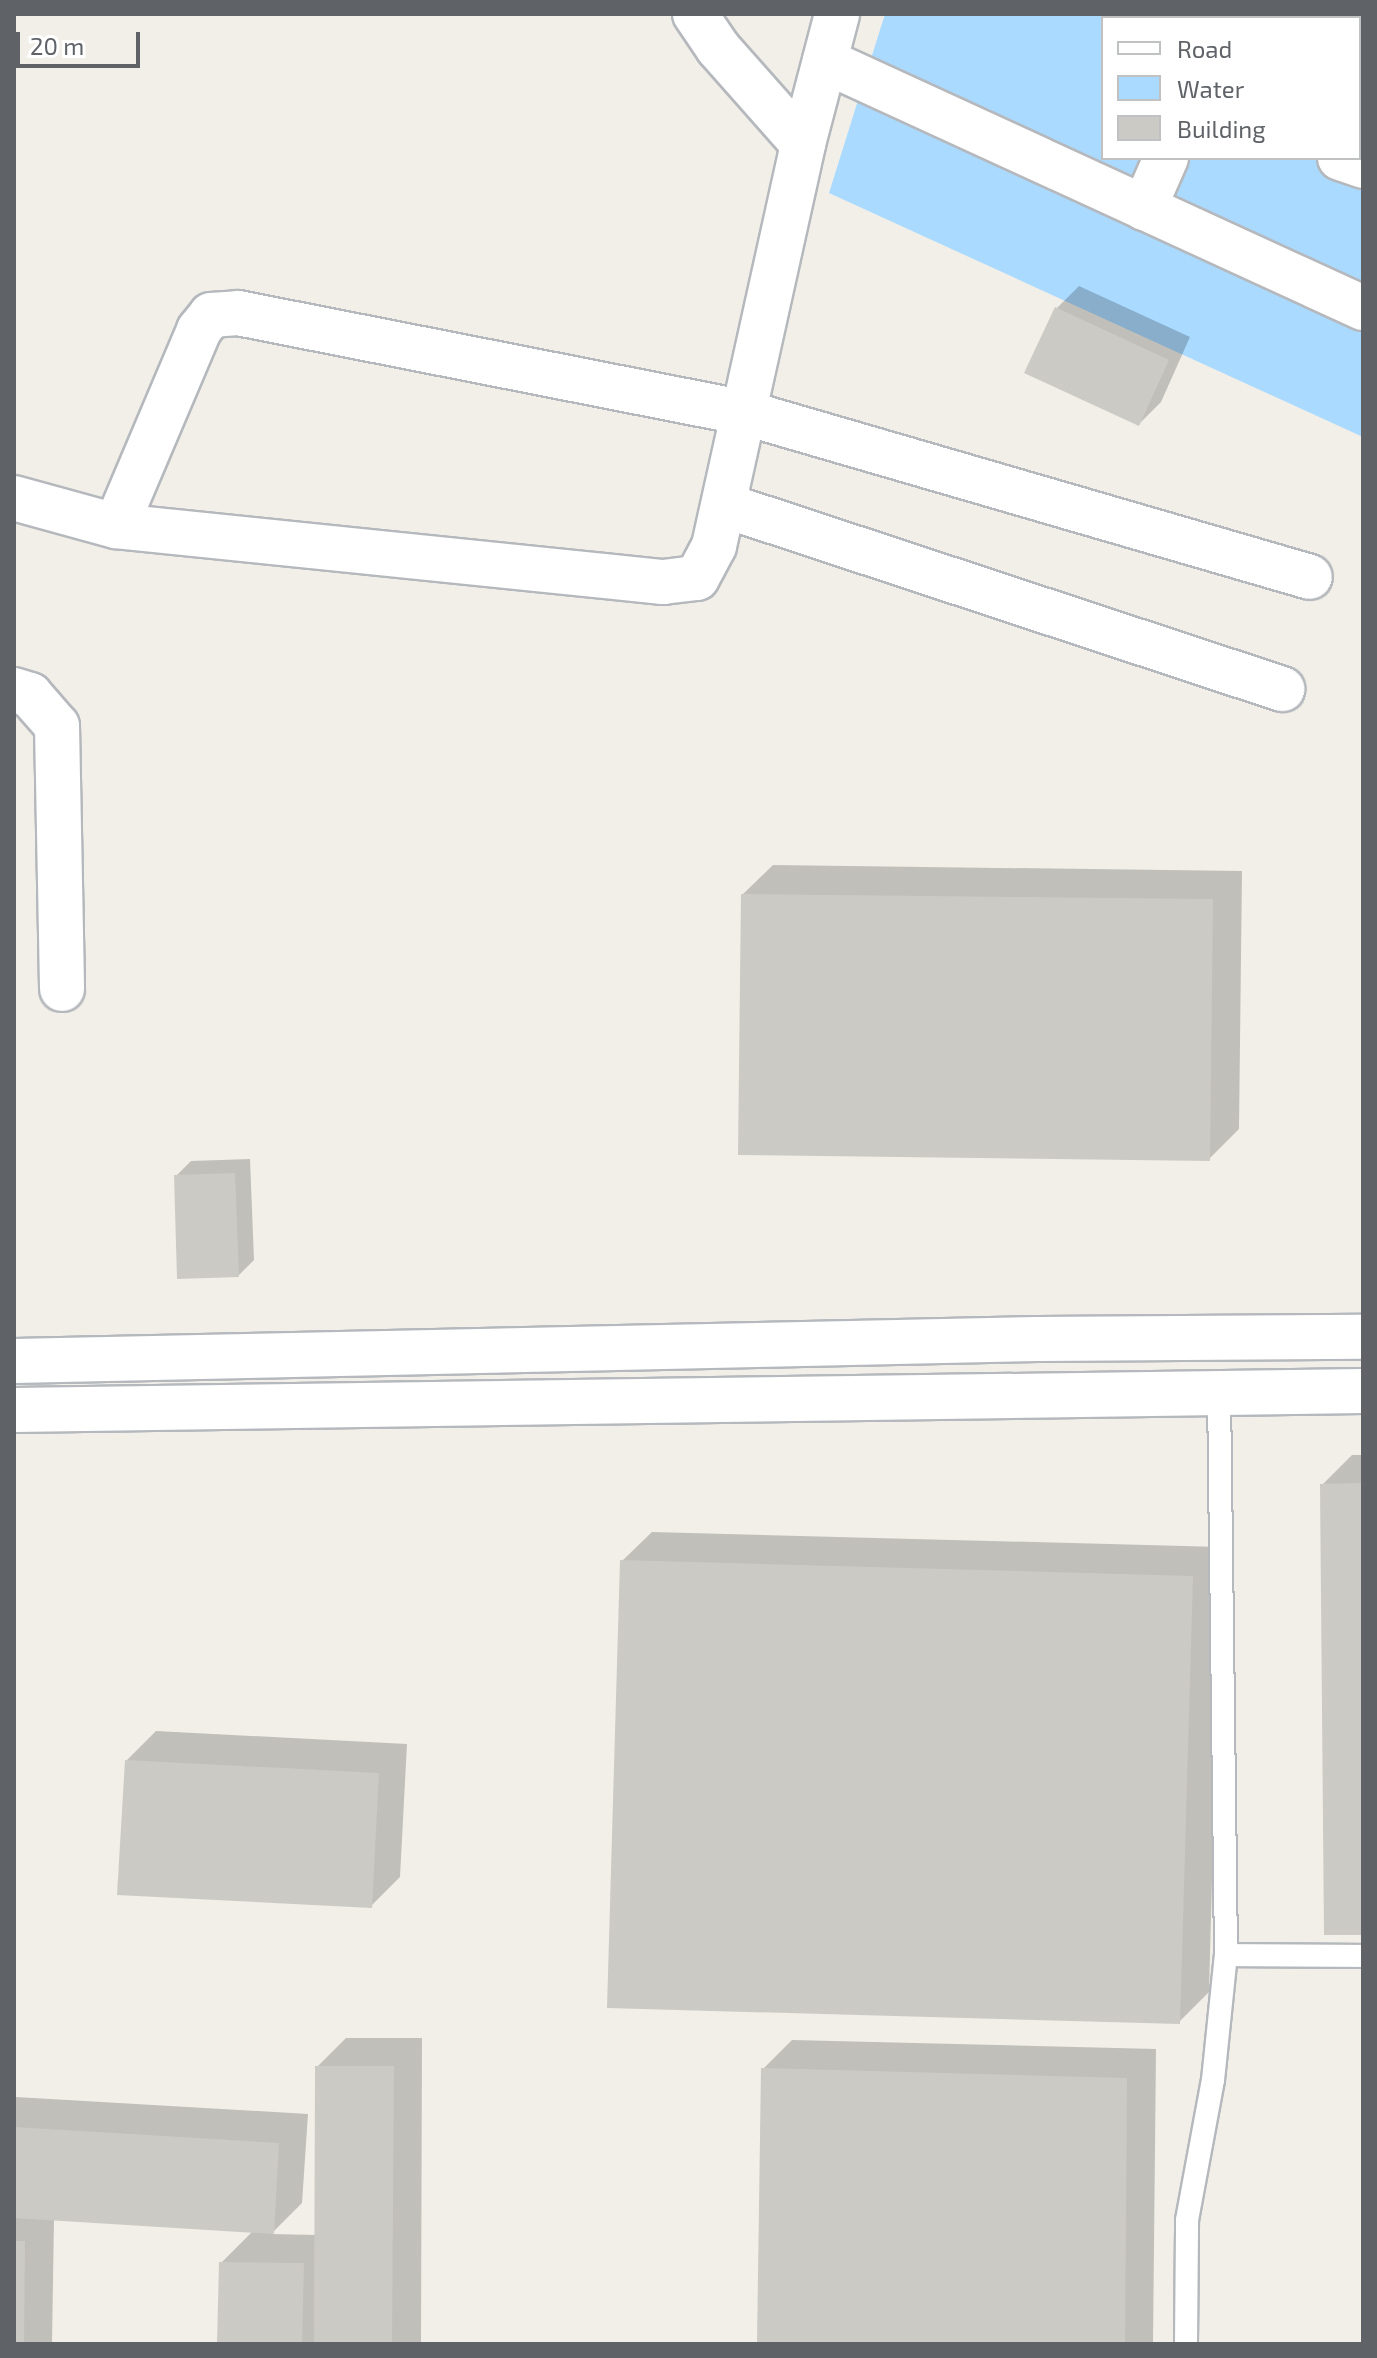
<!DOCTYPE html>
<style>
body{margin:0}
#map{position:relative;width:1377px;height:2358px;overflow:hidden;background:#f1efe8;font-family:"Exo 2",sans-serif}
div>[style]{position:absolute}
.water>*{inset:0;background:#aadaff}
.shadow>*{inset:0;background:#0003}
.building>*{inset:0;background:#cccac5}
.roads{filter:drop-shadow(2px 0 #b5b8bc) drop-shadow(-2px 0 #b5b8bc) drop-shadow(0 2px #b5b8bc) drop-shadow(0 -2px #b5b8bc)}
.lane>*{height:22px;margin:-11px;padding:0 11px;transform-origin:11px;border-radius:11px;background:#fff}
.street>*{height:44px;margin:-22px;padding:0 22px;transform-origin:22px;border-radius:22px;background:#fff}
.secondary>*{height:44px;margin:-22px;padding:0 22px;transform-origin:22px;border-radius:22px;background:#fff}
span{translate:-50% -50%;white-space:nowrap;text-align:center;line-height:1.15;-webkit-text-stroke:8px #fff;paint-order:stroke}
.frame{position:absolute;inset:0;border:16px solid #5f6368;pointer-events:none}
.legend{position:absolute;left:1101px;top:16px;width:260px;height:144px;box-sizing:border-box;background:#fff;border:2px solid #bfc1c3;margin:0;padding:10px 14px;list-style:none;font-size:24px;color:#5f6368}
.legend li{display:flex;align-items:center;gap:16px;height:40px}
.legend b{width:40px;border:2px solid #bfc1c3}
.scale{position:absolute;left:16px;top:32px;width:124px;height:36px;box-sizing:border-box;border:4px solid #5f6368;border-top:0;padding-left:10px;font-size:24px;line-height:28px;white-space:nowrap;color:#5f6368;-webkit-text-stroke:6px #fff;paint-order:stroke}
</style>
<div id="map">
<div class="water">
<i style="clip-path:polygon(evenodd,885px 14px,1363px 14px,1363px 437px,829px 193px,885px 14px,1103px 18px,1359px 18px,1359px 158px,1103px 158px,1103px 18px)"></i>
</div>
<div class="shadow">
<i style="clip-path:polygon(1079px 286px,1190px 337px,1161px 402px,1139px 424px,1057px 308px)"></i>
<i style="clip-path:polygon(773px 865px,1242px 871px,1239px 1129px,1209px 1159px,743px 894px)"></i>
<i style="clip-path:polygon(250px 1159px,254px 1260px,239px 1275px,176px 1176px,191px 1161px)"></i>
<i style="clip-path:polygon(1352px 1455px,1363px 1455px,1363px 1933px,1322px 1485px)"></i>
<i style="clip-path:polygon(652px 1532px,1221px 1547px,1209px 1992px,1179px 2022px,622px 1561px)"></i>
<i style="clip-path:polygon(156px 1731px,407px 1744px,400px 1877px,371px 1906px,127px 1760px)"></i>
<i style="clip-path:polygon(346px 2038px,422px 2038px,421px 2344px,219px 2344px,221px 2263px,253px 2231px,54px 2219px,52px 2344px,14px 2344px,16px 2097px,308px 2114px,302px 2203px,271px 2234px,317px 2235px,317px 2067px)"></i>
<i style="clip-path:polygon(792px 2040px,1156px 2049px,1153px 2344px,759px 2344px,763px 2069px)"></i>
</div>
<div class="building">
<i style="clip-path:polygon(1055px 307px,1169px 360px,1139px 426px,1024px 373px)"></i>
<i style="clip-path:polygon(741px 894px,1213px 899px,1210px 1161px,738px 1155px)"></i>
<i style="clip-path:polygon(235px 1173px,239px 1277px,177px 1279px,174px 1175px)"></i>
<i style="clip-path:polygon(1363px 1483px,1363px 1935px,1324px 1935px,1320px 1484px)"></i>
<i style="clip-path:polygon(620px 1560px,1193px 1576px,1180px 2024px,607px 2008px)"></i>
<i style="clip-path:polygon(125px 1760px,379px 1773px,372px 1908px,117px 1895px)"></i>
<i style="clip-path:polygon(315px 2066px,394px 2066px,392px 2344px,314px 2344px)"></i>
<i style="clip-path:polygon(761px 2068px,1127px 2078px,1125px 2344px,757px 2344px)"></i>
<i style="clip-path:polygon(14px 2127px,279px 2143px,274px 2234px,14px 2218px)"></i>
<i style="clip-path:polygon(14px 2241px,25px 2241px,24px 2344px,14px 2344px)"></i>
<i style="clip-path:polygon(219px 2262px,304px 2263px,302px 2344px,217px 2344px)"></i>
</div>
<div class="roads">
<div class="lane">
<i style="left:1226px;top:1955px;width:137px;rotate:0.4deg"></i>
<i style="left:1186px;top:2344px;width:124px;rotate:-89.5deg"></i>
<i style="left:1187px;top:2220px;width:142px;rotate:-79.5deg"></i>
<i style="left:1213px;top:2080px;width:126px;rotate:-84.1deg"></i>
<i style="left:1226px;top:1955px;width:564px;rotate:-90.71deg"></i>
</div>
<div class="street">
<i style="left:695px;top:14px;width:41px;rotate:55.9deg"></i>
<i style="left:718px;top:48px;width:128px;rotate:48.5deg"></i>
<i style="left:825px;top:61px;width:592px;rotate:24.66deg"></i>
<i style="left:1340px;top:158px;width:24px;rotate:19deg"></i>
<i style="left:1144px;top:208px;width:55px;rotate:-66.3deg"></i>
<i style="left:14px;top:498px;width:106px;rotate:15.4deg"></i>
<i style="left:116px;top:526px;width:550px;rotate:5.85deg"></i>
<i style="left:663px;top:582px;width:34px;rotate:-7deg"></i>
<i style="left:697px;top:578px;width:36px;rotate:-62deg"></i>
<i style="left:714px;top:546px;width:412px;rotate:-77.5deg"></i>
<i style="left:803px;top:144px;width:134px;rotate:-75.3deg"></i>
<i style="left:724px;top:505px;width:588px;rotate:18.25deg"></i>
<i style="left:116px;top:526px;width:213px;rotate:-67deg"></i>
<i style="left:199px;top:330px;width:19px;rotate:-51deg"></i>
<i style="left:211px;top:315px;width:27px;rotate:-4deg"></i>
<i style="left:238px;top:313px;width:518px;rotate:11.14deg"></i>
<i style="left:746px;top:413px;width:587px;rotate:16.21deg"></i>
<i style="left:14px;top:690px;width:17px;rotate:17deg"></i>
<i style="left:30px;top:695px;width:41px;rotate:48.9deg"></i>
<i style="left:57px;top:726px;width:263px;rotate:88.9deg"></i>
</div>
<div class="secondary">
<i style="left:14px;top:1361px;width:1024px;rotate:-1.23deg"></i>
<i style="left:1038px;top:1339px;width:325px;rotate:-0.4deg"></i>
<i style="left:14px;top:1410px;width:1349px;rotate:-0.81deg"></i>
</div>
</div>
<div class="frame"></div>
<ul class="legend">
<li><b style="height:10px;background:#fff"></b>Road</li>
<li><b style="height:22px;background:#aadaff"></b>Water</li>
<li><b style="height:22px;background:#cccac5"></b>Building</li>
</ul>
<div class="scale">20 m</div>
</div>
